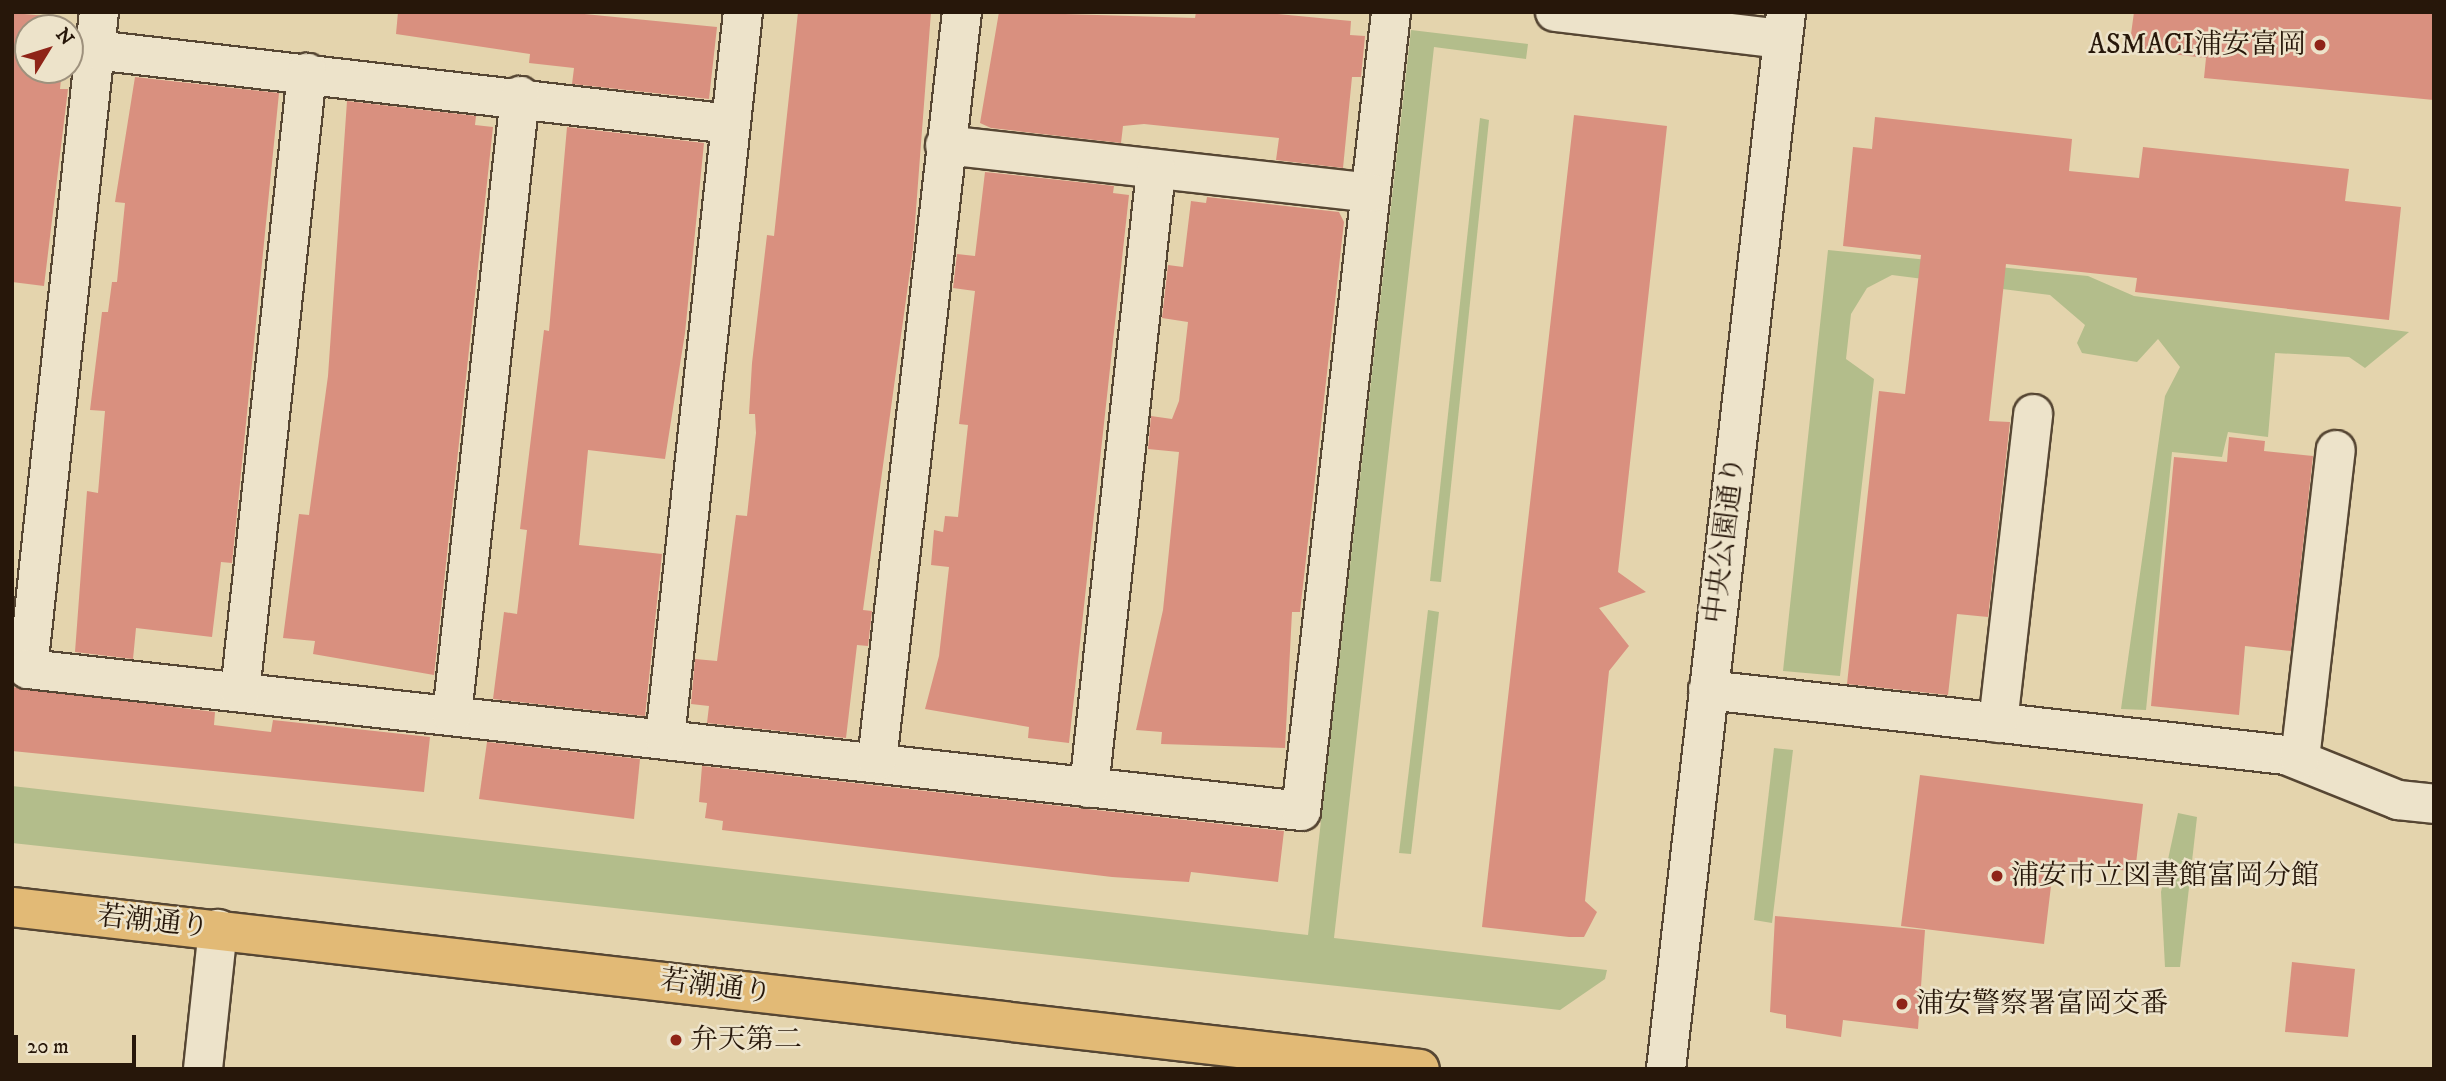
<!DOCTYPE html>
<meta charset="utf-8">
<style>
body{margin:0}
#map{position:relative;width:2446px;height:1081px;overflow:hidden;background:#e4d4ad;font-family:"IM FELL DW Pica","Noto Serif JP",serif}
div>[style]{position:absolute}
.green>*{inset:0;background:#b3bd8b}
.building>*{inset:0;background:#d9907f}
.roads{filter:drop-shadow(2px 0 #564633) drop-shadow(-2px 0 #564633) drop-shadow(0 2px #564633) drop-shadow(0 -2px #564633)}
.minor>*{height:38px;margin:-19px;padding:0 19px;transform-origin:19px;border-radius:19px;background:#ede3ca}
.major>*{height:38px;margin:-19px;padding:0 19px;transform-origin:19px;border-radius:19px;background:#e2ba76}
.dots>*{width:19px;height:19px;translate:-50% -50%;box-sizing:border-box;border:4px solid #ede3ca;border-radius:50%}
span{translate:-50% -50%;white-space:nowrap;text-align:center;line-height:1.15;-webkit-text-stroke:5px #ede3ca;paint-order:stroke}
.poi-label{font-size:28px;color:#27170a}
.right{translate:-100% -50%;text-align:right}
.left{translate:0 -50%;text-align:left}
.street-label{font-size:28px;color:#27170a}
.frame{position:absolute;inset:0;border:14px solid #27170a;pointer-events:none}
.north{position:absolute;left:14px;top:14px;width:70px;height:70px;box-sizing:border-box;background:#ede3ca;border:2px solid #9e917d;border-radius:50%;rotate:52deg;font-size:19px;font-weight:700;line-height:28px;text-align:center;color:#27170a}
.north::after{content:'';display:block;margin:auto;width:24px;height:32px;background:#8f2418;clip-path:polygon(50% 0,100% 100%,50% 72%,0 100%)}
.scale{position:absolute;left:14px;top:1035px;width:122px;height:32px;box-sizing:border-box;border:4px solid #27170a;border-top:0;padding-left:9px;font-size:21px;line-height:24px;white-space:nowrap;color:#27170a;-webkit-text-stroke:5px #ede3ca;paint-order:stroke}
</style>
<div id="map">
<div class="green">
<i style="clip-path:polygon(1411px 30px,1528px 44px,1526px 59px,1434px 47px,1334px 938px,1607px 970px,1605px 979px,1560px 1010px,12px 843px,12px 786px,1308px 935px)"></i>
<i style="clip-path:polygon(1480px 118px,1489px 120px,1441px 582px,1430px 581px)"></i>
<i style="clip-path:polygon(1828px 250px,2088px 276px,2134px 296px,2409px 332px,2365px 368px,2349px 357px,2275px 353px,2268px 437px,2228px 432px,2222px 457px,2172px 452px,2146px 710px,2121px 709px,2165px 396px,2180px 367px,2158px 339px,2137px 362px,2082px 353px,2077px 343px,2085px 325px,2050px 295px,1892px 275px,1867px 288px,1851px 314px,1846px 359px,1874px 379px,1840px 676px,1783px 671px)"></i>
<i style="clip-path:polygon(1428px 610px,1439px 612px,1411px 854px,1399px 853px)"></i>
<i style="clip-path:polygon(1774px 748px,1793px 750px,1772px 923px,1754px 920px)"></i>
<i style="clip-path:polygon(2178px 813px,2197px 817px,2180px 967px,2165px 967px,2161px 892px)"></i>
</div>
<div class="building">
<i style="clip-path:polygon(398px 12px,564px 12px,717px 27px,709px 99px,572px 84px,574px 68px,529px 63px,530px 54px,396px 34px)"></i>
<i style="clip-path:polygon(798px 12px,931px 12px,913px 249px,863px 610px,872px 611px,868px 646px,857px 645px,846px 738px,707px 723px,709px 706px,691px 704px,695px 659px,717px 661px,736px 515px,747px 516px,756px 433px,755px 414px,749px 414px,752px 363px,767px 235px,774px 236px)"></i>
<i style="clip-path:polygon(999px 12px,1195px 18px,1196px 12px,1257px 12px,1351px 21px,1350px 35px,1365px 36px,1361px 77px,1352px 77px,1343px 168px,1276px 160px,1279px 138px,1144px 124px,1123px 126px,1121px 143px,991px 128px,980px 123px)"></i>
<i style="clip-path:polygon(2134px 12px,2434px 12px,2434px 100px,2204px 78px,2206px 58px,2129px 49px)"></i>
<i style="clip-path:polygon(12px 13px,48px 16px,46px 28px,28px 28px,28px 70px,62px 70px,60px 89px,68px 89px,44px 286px,12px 282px)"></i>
<i style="clip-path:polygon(135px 77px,279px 93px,232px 563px,221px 562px,212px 637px,136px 628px,133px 659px,75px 652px,87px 491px,98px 493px,105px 411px,90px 410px,102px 312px,108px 312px,112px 282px,117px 282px,125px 203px,115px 202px)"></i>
<i style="clip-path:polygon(347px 101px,476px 116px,475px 125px,493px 127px,434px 675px,313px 654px,315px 641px,283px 638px,299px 514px,309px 515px,328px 376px)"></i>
<i style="clip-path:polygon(1574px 115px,1667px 126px,1618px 572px,1646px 592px,1599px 608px,1629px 646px,1609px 671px,1585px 901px,1597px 912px,1584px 937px,1569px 937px,1482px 927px)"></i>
<i style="clip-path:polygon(1875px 117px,2072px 139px,2069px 171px,2139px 178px,2143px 147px,2349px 169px,2345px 201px,2401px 207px,2389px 320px,2135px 292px,2137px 278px,2006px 264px,1989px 421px,2010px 422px,1988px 617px,1957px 614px,1948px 695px,1847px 684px,1879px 391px,1905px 394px,1921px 255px,1843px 246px,1853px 147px,1872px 149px)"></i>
<i style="clip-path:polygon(567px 127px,704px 143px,685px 333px,665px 459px,588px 450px,579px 545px,662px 554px,645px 716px,493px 699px,504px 612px,517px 614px,527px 530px,520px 529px,544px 330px,549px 331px)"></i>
<i style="clip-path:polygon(985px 172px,1114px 186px,1113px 193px,1129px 195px,1069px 743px,1028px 738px,1029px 727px,925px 709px,939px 656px,949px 567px,931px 565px,934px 530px,943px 532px,945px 516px,958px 517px,968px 425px,959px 424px,975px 291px,953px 288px,957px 254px,975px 256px)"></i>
<i style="clip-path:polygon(1207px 197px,1339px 212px,1344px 222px,1300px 612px,1292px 612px,1285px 748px,1161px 744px,1162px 732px,1136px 730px,1163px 610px,1179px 452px,1148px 449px,1151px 416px,1172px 419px,1179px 401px,1188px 322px,1162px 318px,1168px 265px,1183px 267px,1191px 201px,1206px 203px)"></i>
<i style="clip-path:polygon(2229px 437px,2265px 441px,2264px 451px,2313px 456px,2291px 651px,2245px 646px,2239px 715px,2151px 706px,2174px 457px,2227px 462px)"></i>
<i style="clip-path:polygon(12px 687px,215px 712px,214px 725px,271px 732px,273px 720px,430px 737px,424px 792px,12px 751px)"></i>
<i style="clip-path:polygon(487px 742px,640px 759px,634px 819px,479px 799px)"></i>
<i style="clip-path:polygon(702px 766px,1284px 831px,1278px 882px,1191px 872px,1189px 882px,1112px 877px,722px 830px,723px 821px,705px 818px,707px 803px,699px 802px)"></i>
<i style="clip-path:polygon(1920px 775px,2143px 804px,2135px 872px,2054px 861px,2044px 944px,1901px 926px)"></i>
<i style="clip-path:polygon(1775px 916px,1925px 930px,1918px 1029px,1843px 1020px,1841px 1037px,1786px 1028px,1786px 1015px,1770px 1012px)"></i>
<i style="clip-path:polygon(2292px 962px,2355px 969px,2348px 1037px,2285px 1032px)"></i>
</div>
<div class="roads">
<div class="minor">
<i style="left:99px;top:12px;width:661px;rotate:96.17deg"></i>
<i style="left:28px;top:669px;width:1281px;rotate:6.36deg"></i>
<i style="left:1301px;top:811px;width:804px;rotate:-83.57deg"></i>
<i style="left:1555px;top:12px;width:229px;rotate:6.8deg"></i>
<i style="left:95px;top:50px;width:640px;rotate:6.64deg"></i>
<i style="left:945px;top:145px;width:428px;rotate:6.4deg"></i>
<i style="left:1708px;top:690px;width:582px;rotate:6.42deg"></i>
<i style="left:2286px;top:755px;width:121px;rotate:21.9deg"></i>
<i style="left:2398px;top:800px;width:36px;rotate:6deg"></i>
<i style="left:240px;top:692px;width:623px;rotate:-83.82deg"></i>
<i style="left:452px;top:715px;width:623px;rotate:-83.73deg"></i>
<i style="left:1998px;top:723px;width:311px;rotate:-83.5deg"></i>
<i style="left:665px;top:738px;width:730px;rotate:-83.87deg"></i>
<i style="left:2300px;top:759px;width:311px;rotate:-83.4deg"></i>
<i style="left:877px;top:761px;width:754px;rotate:-83.53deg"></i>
<i style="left:1089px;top:788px;width:621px;rotate:-83.8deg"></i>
<i style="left:203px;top:1069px;width:141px;rotate:-83.9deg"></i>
<i style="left:1666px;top:1069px;width:1064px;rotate:-83.52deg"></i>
</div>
<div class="major">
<i style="left:12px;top:907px;width:1417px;rotate:6.56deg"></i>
</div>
</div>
<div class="dots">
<i style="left:2320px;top:45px;background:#8f2418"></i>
<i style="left:1997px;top:876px;background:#8f2418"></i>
<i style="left:1902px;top:1004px;background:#8f2418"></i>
<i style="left:676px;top:1040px;background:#8f2418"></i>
</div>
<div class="poi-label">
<span class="right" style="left:2306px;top:45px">ASMACI浦安富岡</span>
<span class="left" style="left:2011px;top:876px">浦安市立図書館富岡分館</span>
<span class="left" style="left:1916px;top:1004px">浦安警察署富岡交番</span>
<span class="left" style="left:690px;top:1040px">弁天第二</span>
</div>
<div class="street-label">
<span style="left:1725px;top:540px;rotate:-83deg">中央公園通り</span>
<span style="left:153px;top:922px;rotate:6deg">若潮通り</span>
<span style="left:716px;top:987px;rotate:7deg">若潮通り</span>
</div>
<div class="frame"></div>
<div class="north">N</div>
<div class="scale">20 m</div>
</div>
